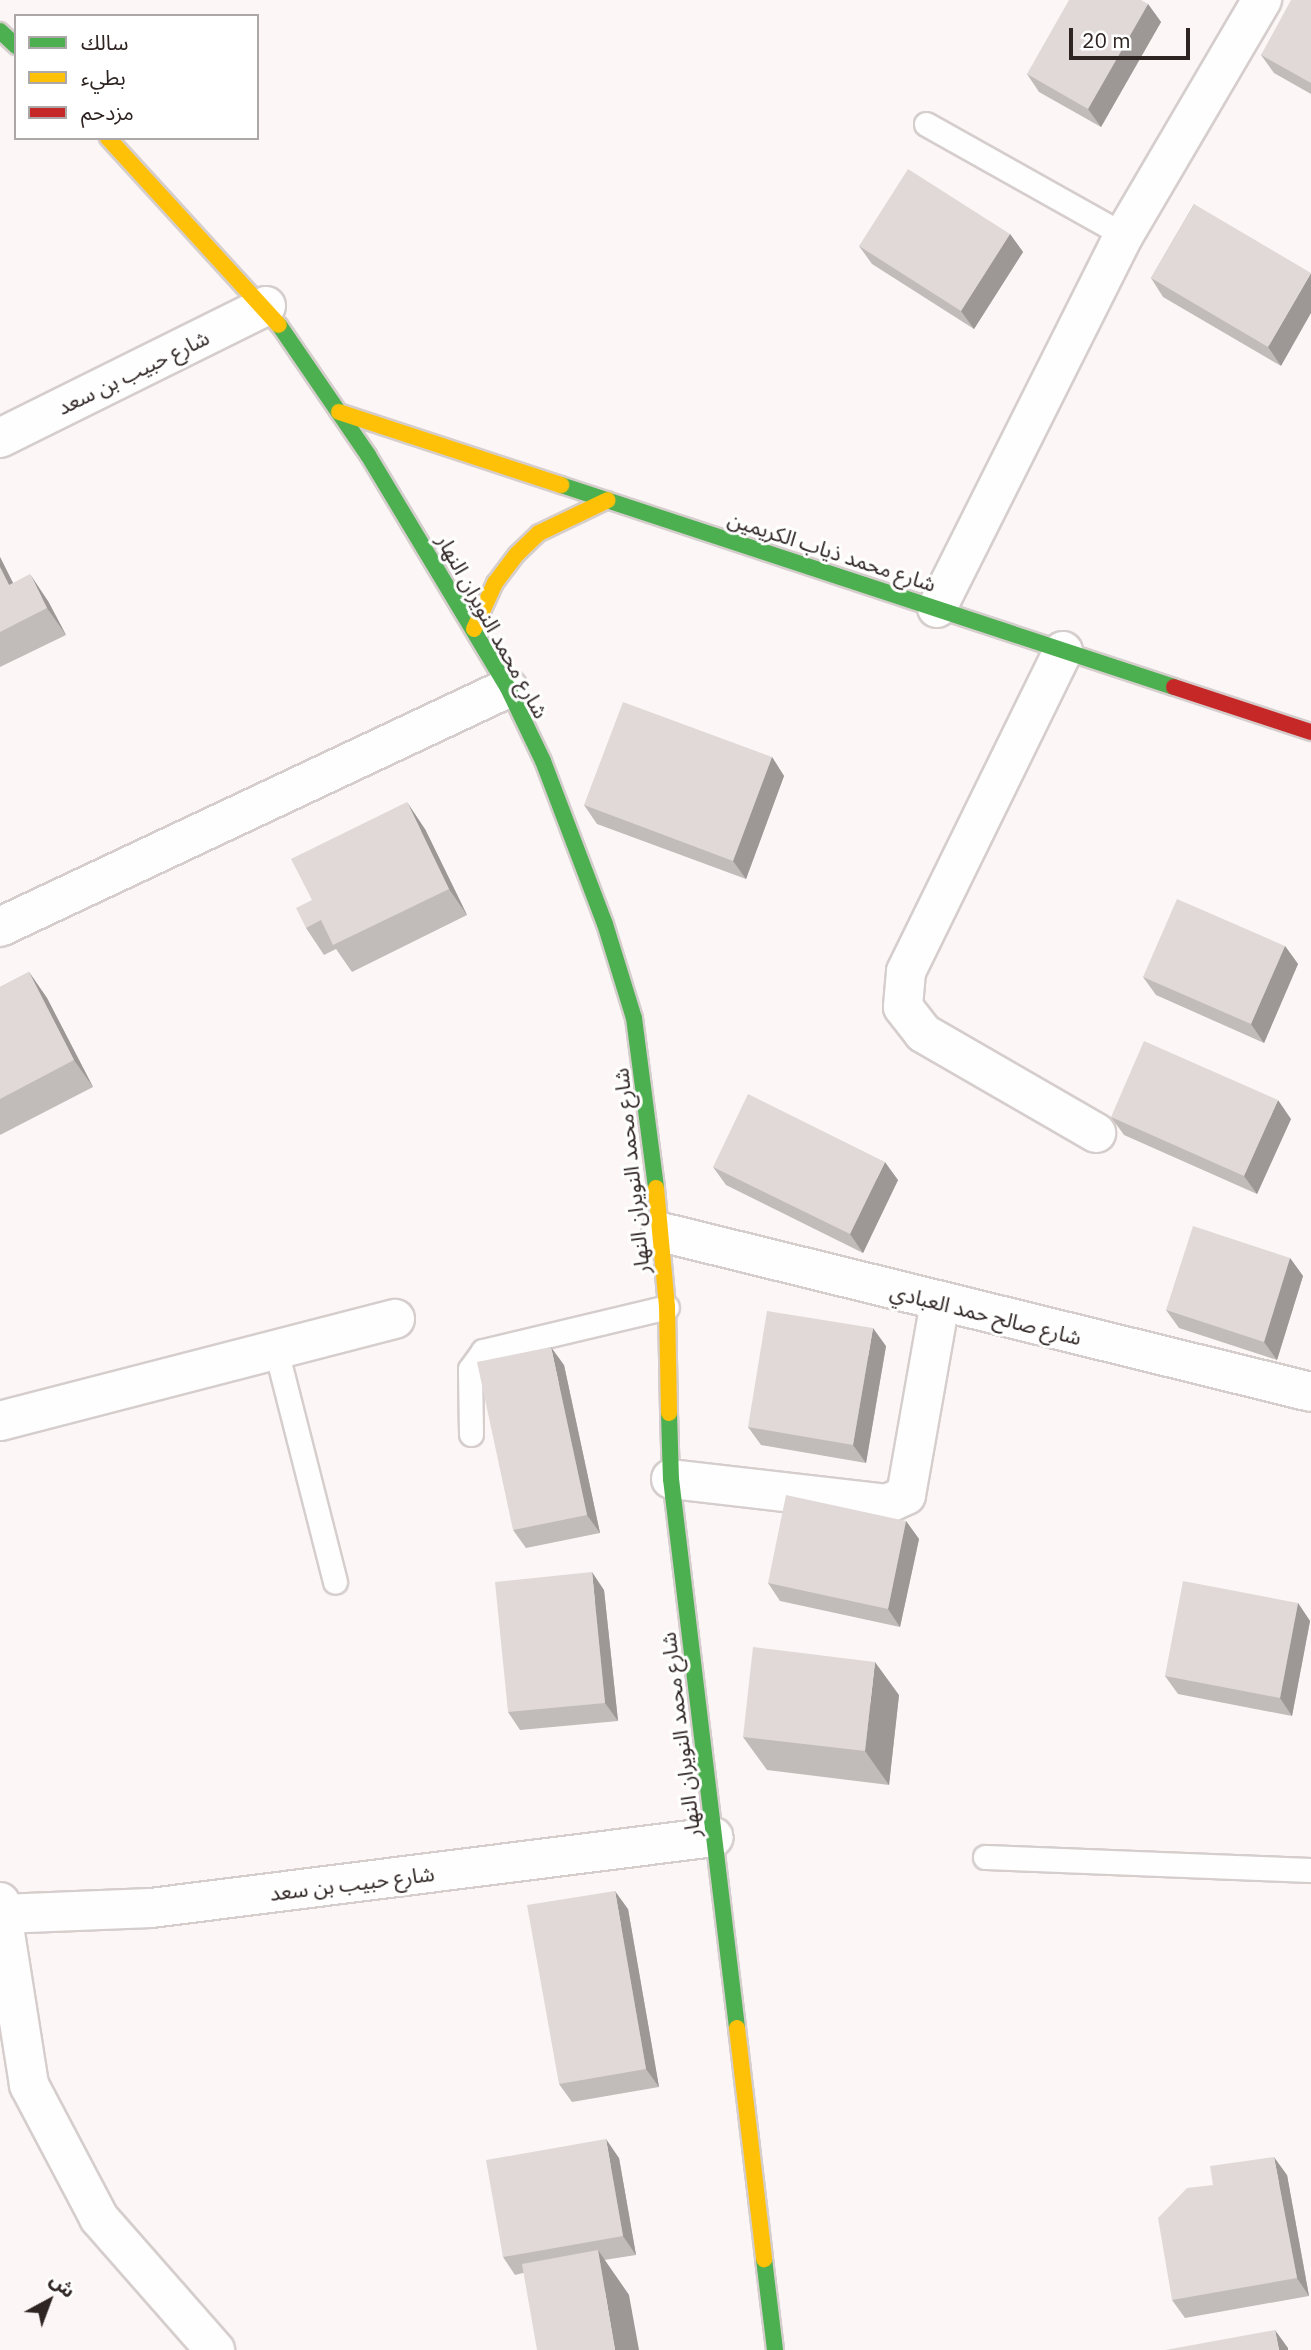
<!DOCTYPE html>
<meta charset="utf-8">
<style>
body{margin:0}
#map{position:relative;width:1311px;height:2350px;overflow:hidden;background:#fcf7f6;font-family:"IBM Plex Sans","Noto Sans Arabic",sans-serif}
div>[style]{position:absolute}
.roads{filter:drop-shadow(2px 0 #d5cecd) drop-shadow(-2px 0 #d5cecd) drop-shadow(0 2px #d5cecd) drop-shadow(0 -2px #d5cecd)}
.lane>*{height:23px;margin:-11.5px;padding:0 11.5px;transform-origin:11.5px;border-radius:11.5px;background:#fffefe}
.street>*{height:38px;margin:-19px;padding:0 19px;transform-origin:19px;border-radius:19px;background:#fffefe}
.fast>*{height:16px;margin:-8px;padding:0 8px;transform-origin:8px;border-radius:8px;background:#4caf50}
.slow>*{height:16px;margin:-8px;padding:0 8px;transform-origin:8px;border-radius:8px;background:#ffc107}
.jam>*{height:16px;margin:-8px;padding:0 8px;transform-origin:8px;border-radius:8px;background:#c62828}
.wall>*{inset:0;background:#c1bbb9}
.shaded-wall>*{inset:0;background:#9d9896}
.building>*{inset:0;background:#e0d9d7}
span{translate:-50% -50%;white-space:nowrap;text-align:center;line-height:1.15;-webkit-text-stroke:6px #fff;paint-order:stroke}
.street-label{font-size:21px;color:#2e2523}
.legend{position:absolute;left:14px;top:14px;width:245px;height:126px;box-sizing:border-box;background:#fff;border:2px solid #aba8a7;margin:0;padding:9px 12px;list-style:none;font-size:21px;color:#2e2523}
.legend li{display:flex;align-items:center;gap:14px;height:35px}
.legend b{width:35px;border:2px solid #aba8a7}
.north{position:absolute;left:14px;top:2266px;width:70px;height:70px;-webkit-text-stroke:5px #fff;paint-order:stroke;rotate:41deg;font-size:19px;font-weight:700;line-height:28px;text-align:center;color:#2e2523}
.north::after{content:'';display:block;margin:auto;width:24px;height:32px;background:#2e2523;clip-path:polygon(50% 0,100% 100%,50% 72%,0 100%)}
.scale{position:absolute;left:1069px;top:28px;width:121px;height:32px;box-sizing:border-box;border:4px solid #2e2523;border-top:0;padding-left:9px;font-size:21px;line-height:24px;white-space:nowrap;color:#2e2523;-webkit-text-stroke:5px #fff;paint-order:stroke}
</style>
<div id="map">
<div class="roads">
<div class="lane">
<i style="left:926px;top:124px;width:227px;rotate:29.3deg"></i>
<i style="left:276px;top:1350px;width:239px;rotate:75.7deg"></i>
<i style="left:471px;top:1434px;width:65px;rotate:-90.9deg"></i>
<i style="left:470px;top:1369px;width:22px;rotate:-54deg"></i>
<i style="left:483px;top:1351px;width:189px;rotate:-13.4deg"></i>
<i style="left:985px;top:1857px;width:326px;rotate:2.3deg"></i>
</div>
<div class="street">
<i style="left:0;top:438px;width:297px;rotate:-26.4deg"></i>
<i style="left:937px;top:608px;width:417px;rotate:-63.4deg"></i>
<i style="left:1124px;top:235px;width:273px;rotate:-59.6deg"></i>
<i style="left:1063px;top:651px;width:357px;rotate:116.1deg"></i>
<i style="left:906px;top:972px;width:35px;rotate:95deg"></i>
<i style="left:903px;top:1007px;width:33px;rotate:52deg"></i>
<i style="left:923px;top:1033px;width:200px;rotate:30deg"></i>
<i style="left:0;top:927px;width:561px;rotate:-25.2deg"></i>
<i style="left:661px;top:1232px;width:669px;rotate:13.83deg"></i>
<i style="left:0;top:1421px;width:408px;rotate:-14.5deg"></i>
<i style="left:671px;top:1479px;width:217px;rotate:6.6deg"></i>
<i style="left:887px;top:1504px;width:21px;rotate:-25deg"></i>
<i style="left:906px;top:1495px;width:196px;rotate:-80deg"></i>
<i style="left:0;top:1902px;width:12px;rotate:81deg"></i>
<i style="left:2px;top:1914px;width:149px;rotate:-2.3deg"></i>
<i style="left:151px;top:1908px;width:567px;rotate:-7.19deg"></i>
<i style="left:2px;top:1914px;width:173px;rotate:81deg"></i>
<i style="left:29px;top:2085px;width:150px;rotate:62.2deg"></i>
<i style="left:99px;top:2218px;width:176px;rotate:48.7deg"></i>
</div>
<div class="fast">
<i style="left:0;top:31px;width:22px;rotate:43deg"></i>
<i style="left:279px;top:325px;width:158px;rotate:55.6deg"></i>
<i style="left:368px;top:455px;width:272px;rotate:59deg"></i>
<i style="left:508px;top:688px;width:81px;rotate:64.4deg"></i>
<i style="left:543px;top:761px;width:174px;rotate:69.2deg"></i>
<i style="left:605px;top:924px;width:98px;rotate:72.9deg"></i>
<i style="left:634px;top:1018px;width:171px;rotate:82.6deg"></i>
<i style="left:561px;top:485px;width:645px;rotate:18.24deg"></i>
<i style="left:669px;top:1413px;width:66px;rotate:88.3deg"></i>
<i style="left:671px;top:1479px;width:553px;rotate:83.14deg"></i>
<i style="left:764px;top:2259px;width:92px;rotate:83.1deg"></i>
</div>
<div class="slow">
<i style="left:108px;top:138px;width:253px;rotate:47.6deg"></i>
<i style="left:339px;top:412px;width:234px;rotate:18.2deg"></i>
<i style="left:474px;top:629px;width:51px;rotate:-65.5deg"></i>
<i style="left:495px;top:583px;width:36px;rotate:-53deg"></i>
<i style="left:517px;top:554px;width:30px;rotate:-44deg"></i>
<i style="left:539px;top:533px;width:76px;rotate:-25.6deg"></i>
<i style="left:656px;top:1188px;width:120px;rotate:84.7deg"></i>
<i style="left:667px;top:1307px;width:106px;rotate:88.9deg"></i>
<i style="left:737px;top:2028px;width:233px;rotate:83.3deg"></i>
</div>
<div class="jam">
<i style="left:1174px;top:687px;width:144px;rotate:18.2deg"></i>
</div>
</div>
<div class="wall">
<i style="clip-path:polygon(1311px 0,1311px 94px,1274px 73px,1261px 55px)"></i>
<i style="clip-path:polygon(1148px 4px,1161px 22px,1101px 127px,1039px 92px,1027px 74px)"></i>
<i style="clip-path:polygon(1194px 204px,1281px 366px,1163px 297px,1151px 278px)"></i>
<i style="clip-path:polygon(1010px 234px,1023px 252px,974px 329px,872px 264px,859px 246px)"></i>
<i style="clip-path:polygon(0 557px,13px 583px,48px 601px,66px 635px,0 667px)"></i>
<i style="clip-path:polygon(772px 757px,784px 776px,746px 879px,597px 824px,584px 805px)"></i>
<i style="clip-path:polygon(425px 829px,467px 915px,352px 972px,336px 949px,324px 955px,306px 928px,312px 900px)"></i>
<i style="clip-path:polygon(1285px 946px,1298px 964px,1264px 1043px,1156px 995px,1143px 977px)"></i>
<i style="clip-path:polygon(29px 972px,47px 998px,93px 1087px,0 1135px,0 987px)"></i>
<i style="clip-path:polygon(1111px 1117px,1291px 1119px,1257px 1194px,1124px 1135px)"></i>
<i style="clip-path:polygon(713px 1167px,898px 1180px,863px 1253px,726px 1185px)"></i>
<i style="clip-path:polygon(1290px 1258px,1303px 1276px,1277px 1360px,1179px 1328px,1166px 1310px)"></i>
<i style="clip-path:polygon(886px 1346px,866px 1463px,761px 1445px,748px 1427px)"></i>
<i style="clip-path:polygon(564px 1365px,600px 1533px,526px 1548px,513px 1530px)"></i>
<i style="clip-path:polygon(906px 1521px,919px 1539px,900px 1627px,780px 1601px,768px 1583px)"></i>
<i style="clip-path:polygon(604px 1590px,618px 1721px,520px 1730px,508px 1712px)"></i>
<i style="clip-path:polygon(1298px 1603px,1310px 1621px,1292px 1716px,1178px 1694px,1165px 1676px)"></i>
<i style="clip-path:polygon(899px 1695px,889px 1785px,767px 1770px,743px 1737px)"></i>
<i style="clip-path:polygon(628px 1909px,659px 2087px,572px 2102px,559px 2084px)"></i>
<i style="clip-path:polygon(619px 2158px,636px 2255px,604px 2260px,629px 2295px,523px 2273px,515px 2275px,503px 2257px)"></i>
<i style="clip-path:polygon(1287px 2175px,1309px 2296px,1185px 2318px,1172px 2300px)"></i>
</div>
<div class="shaded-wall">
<i style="clip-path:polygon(1148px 4px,1161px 22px,1101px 127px,1088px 109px)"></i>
<i style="clip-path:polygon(1010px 234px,1023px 252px,974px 329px,961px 311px)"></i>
<i style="clip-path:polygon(1311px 273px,1311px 313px,1281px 366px,1268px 347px)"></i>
<i style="clip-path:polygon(0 557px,27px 611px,9px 585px,0 567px)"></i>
<i style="clip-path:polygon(30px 574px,48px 601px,66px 635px,47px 608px)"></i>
<i style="clip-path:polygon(772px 757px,784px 776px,746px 879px,733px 861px)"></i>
<i style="clip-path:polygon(407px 802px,425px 829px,467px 915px,449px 889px)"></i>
<i style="clip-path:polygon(1285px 946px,1298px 964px,1264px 1043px,1251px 1024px)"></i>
<i style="clip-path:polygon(29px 972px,47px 998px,93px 1087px,74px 1060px)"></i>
<i style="clip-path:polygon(1278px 1100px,1291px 1119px,1257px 1194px,1244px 1176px)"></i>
<i style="clip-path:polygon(885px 1162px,898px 1180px,863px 1253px,850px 1234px)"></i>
<i style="clip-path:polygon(1290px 1258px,1303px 1276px,1277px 1360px,1264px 1342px)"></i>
<i style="clip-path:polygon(873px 1328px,886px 1346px,866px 1463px,853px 1445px)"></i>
<i style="clip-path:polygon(551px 1347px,564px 1365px,600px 1533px,587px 1515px)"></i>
<i style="clip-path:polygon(906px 1521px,919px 1539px,900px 1627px,888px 1609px)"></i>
<i style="clip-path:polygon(592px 1572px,604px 1590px,618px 1721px,605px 1703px)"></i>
<i style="clip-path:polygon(1298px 1603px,1310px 1621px,1292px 1716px,1280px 1698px)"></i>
<i style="clip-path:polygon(875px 1662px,899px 1695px,889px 1785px,865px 1751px)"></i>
<i style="clip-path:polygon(615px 1891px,628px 1909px,659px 2087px,646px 2069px)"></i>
<i style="clip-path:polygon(606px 2139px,619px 2158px,636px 2255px,623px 2236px)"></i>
<i style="clip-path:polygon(1274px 2157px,1287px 2175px,1309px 2296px,1297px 2278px)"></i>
<i style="clip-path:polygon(598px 2250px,629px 2295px,639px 2350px,615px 2350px)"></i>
<i style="clip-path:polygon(1275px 2330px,1288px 2348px,1288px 2350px,1279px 2350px)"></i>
</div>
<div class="building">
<i style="clip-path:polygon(1069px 0,1141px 0,1148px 4px,1088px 109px,1027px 74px)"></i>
<i style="clip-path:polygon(1291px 0,1311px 0,1311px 83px,1261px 55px)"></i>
<i style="clip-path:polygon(908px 169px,1010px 234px,961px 311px,859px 246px)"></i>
<i style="clip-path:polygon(1194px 204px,1311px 273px,1268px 347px,1151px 278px)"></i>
<i style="clip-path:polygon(0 567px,9px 585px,30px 574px,47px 608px,0 632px)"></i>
<i style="clip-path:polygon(623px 702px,772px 757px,733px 861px,584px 805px)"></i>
<i style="clip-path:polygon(407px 802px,449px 889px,333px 945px,321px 920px,306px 928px,296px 908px,312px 900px,291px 859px)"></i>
<i style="clip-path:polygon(1177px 899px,1285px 946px,1251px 1024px,1143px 977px)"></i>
<i style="clip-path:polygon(29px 972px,74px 1060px,0 1099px,0 987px)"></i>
<i style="clip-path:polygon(1144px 1041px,1278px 1100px,1244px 1176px,1111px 1117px)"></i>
<i style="clip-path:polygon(748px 1094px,885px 1162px,850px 1234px,713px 1167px)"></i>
<i style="clip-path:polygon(1193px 1226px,1290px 1258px,1264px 1342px,1166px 1310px)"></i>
<i style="clip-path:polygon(767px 1311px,873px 1328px,853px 1445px,748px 1427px)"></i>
<i style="clip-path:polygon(551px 1347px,587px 1515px,513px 1530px,477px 1362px)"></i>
<i style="clip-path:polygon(786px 1495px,906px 1521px,888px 1609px,768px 1583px)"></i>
<i style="clip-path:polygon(592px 1572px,605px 1703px,508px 1712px,495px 1582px)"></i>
<i style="clip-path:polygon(1183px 1581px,1298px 1603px,1280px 1698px,1165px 1676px)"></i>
<i style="clip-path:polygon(753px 1647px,875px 1662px,865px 1751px,743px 1737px)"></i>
<i style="clip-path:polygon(615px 1891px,646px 2069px,559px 2084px,527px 1905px)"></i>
<i style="clip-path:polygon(606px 2139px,623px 2236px,503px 2257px,486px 2160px)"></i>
<i style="clip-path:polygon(1274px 2157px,1297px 2278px,1172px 2300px,1158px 2218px,1187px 2188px,1213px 2185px,1210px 2166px)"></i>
<i style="clip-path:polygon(598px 2250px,615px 2350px,537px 2350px,522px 2264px)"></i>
<i style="clip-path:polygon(1275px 2330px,1279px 2350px,1165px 2350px)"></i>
</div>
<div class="street-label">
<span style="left:133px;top:372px;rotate:-26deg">شارع حبيب بن سعد</span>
<span style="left:832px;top:551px;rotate:18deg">شارع محمد ذياب الكريمين</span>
<span style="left:493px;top:626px;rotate:61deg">شارع محمد النويران النهار</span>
<span style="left:631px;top:1171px;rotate:-96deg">شارع محمد النويران النهار</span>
<span style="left:986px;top:1314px;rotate:14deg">شارع صالح حمد العبادي</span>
<span style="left:680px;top:1735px;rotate:-97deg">شارع محمد النويران النهار</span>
<span style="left:352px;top:1883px;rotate:-7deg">شارع حبيب بن سعد</span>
</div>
<ul class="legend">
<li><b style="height:9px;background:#4caf50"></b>سالك</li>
<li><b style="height:9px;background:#ffc107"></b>بطيء</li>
<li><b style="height:9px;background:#c62828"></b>مزدحم</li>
</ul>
<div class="north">ش</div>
<div class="scale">20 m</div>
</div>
